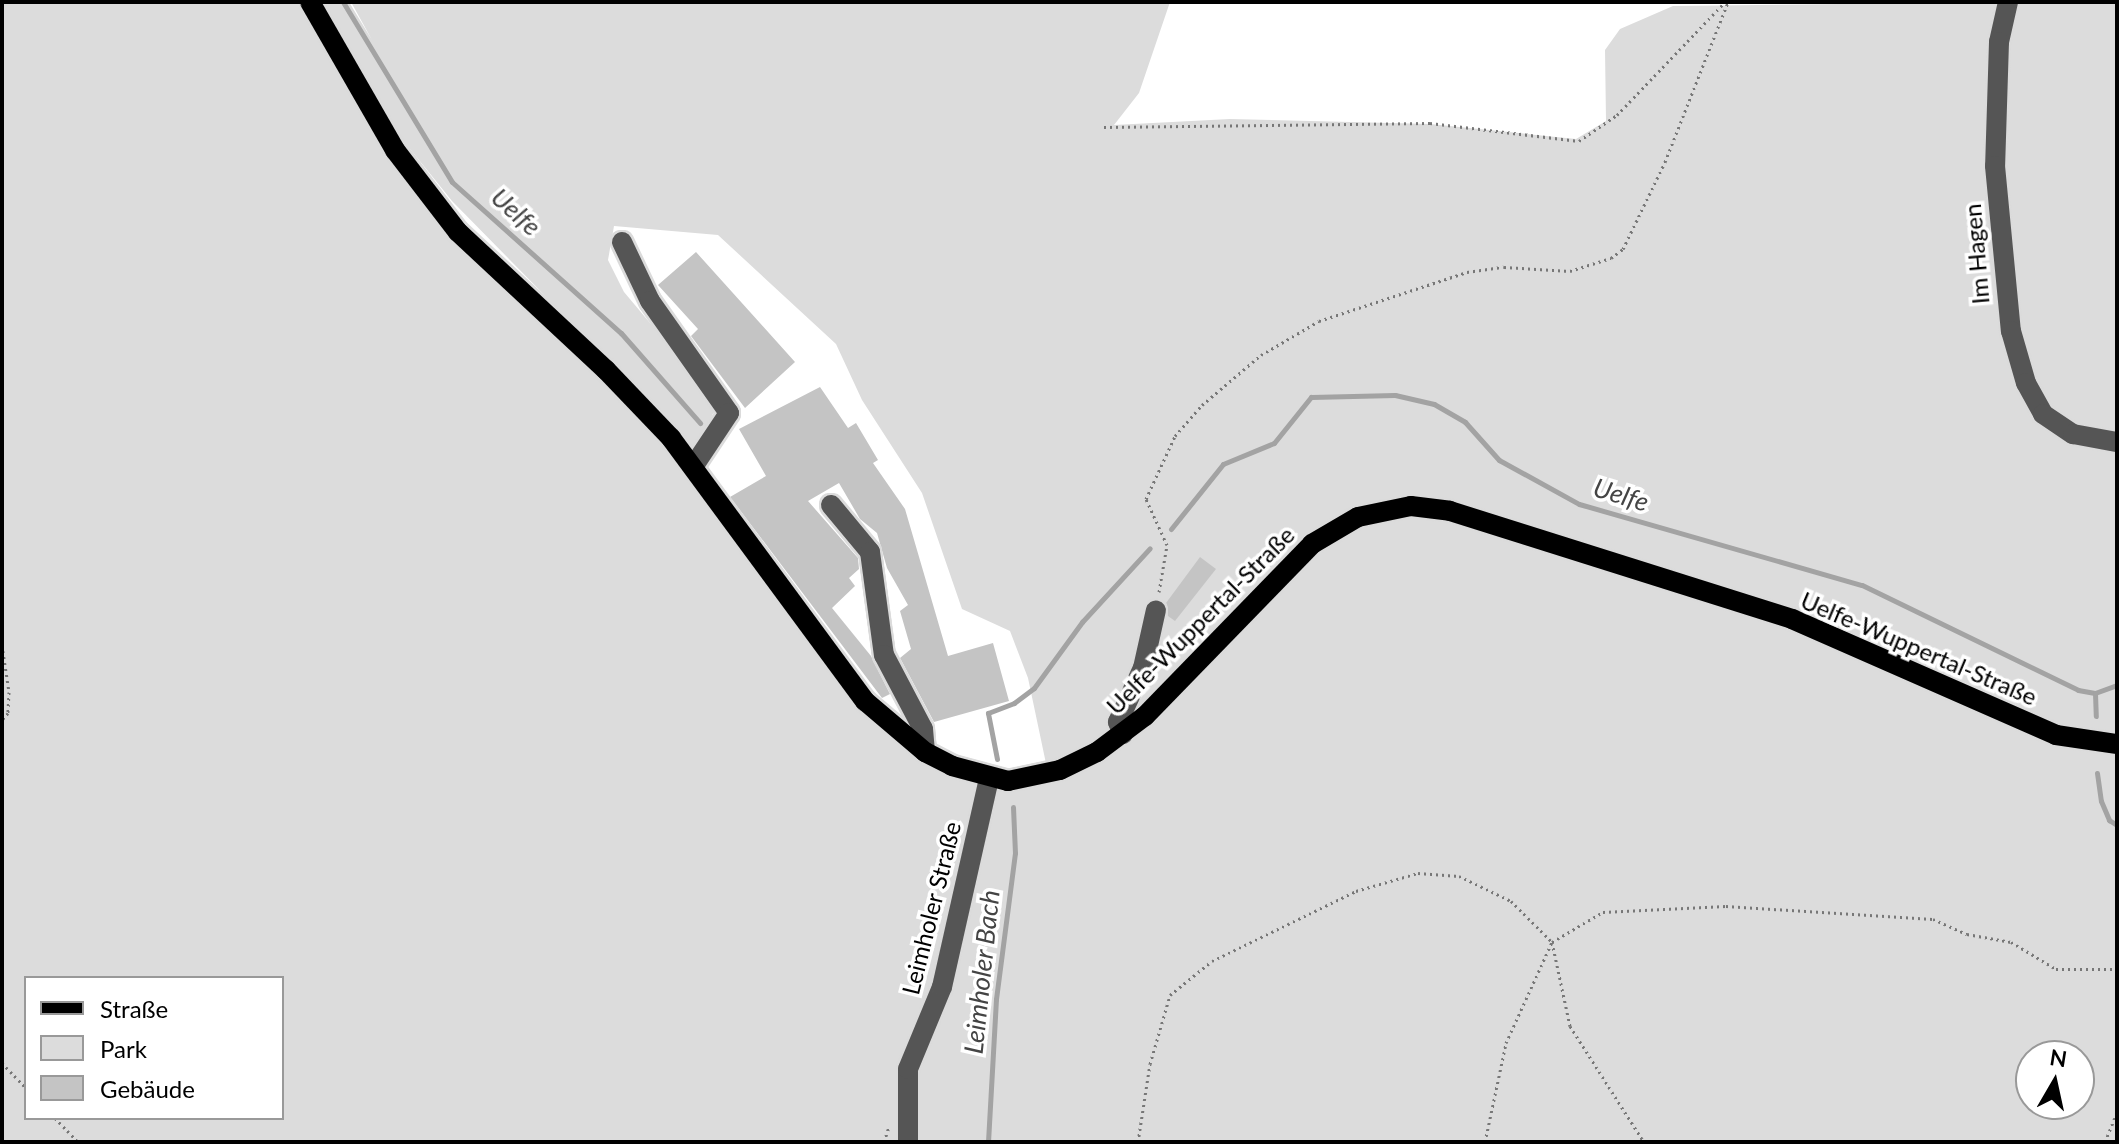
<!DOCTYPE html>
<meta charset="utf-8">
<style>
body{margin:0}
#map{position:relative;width:2119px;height:1144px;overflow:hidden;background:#fff;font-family:Lato,sans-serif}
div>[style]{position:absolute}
.green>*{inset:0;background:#dcdcdc}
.stream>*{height:5px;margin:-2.5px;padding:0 2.5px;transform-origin:2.5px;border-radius:2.5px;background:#a3a3a3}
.building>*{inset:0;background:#c4c4c4}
.path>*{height:3px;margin-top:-1.5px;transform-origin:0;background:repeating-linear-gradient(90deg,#777 0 2px,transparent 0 6px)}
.roads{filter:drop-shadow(2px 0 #dbdbdb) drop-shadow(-2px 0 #dbdbdb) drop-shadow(0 2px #dbdbdb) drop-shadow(0 -2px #dbdbdb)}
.minor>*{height:20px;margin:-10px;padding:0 10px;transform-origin:10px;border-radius:10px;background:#555}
.major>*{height:20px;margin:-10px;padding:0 10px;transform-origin:10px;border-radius:10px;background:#000}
span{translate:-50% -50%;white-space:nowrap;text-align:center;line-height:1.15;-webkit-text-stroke:7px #fff;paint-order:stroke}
.street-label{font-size:24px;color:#000}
.water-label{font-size:26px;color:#444;font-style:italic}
.frame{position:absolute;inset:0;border:4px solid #000;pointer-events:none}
.legend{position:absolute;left:24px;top:976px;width:260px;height:144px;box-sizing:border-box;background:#fff;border:2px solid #999;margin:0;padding:10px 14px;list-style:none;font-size:24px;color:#000}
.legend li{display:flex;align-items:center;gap:16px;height:40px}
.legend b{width:40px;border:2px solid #999}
.north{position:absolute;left:2015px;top:1040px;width:80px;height:80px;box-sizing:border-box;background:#fff;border:2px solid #999;border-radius:50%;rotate:9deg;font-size:22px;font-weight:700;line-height:32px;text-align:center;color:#000}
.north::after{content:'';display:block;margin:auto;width:28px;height:36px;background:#000;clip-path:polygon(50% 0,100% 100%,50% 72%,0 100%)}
</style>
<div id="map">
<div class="green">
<i style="clip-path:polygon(evenodd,2px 2px,310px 2px,425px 191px,458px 232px,606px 370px,671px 438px,865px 701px,925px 752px,952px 766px,1008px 781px,1048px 773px,1028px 678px,1010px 631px,962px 609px,922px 493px,862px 400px,836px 344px,718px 235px,614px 226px,608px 260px,624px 292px,708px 392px,714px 411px,695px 458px,621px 373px,452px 201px,369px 98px,314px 2px,349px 2px,372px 40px,351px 2px,1170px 2px,1139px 93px,1114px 125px,1230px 119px,1430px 124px,1576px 139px,1606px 121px,1605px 50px,1620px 29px,1673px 6px,2004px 2px,1989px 73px,1992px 220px,2002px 220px,1999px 93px,2011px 2px,2117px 2px,2117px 741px,2082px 737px,2022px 718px,1860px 643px,1793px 616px,1495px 521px,1429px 503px,1395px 502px,1356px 513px,1309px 541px,1213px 629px,1138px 710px,1051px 772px,1097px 752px,1145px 716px,1312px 544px,1383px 509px,1411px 506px,1450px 511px,1792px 619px,2056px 735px,2117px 744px,2117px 1142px,2px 1142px,2px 2px,26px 978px,282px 978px,282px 1118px,26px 1118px,26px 978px,2px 2px,2031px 1056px,2079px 1056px,2079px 1104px,2031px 1104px,2031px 1056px)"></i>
</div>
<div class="stream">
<i style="left:343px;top:2px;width:210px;rotate:58.8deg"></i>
<i style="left:452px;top:182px;width:227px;rotate:41.8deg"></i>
<i style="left:621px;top:333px;width:120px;rotate:48.7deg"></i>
<i style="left:1171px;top:529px;width:83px;rotate:-51.3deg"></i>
<i style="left:1223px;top:464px;width:55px;rotate:-22.4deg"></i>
<i style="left:1274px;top:443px;width:59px;rotate:-51.2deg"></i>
<i style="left:1311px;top:397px;width:84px;rotate:-1.4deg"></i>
<i style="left:1395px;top:395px;width:40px;rotate:13deg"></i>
<i style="left:1434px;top:404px;width:36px;rotate:30deg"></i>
<i style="left:1465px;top:422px;width:51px;rotate:48.2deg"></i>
<i style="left:1499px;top:460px;width:91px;rotate:28.8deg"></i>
<i style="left:1579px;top:504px;width:294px;rotate:16deg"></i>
<i style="left:1862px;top:585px;width:240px;rotate:25.9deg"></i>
<i style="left:2078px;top:690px;width:17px;rotate:10deg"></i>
<i style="left:2095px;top:693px;width:23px;rotate:-20deg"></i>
<i style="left:2095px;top:693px;width:23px;rotate:88deg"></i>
<i style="left:997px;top:759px;width:47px;rotate:-101.1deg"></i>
<i style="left:988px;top:713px;width:28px;rotate:-21deg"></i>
<i style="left:1014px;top:703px;width:25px;rotate:-37deg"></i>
<i style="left:1034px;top:688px;width:82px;rotate:-54deg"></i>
<i style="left:1082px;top:622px;width:100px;rotate:-47.4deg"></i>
<i style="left:2097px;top:773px;width:28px;rotate:82deg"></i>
<i style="left:2101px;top:801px;width:21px;rotate:67deg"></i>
<i style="left:2109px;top:820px;width:9px;rotate:32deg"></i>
<i style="left:988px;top:1142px;width:143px;rotate:-86.8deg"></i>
<i style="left:996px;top:999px;width:147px;rotate:-82.6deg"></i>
<i style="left:1015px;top:853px;width:46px;rotate:-92.5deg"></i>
</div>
<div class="building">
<i style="clip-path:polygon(696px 252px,795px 362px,745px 408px,691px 336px,698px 329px,658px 285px)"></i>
<i style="clip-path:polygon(820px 387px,848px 428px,856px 423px,878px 460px,873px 463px,905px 509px,948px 656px,993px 643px,1009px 701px,934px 722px,900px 658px,911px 649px,900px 611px,908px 605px,887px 568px,877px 533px,860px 519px,839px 483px,808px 501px,858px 558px,859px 569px,849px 578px,855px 586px,832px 608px,871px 656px,890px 694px,882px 698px,730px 497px,766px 476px,739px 429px)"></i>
<i style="clip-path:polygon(1200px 557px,1216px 569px,1175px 621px,1168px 616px,1166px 603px)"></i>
</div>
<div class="path">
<i style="left:1104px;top:127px;width:326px;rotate:-0.7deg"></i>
<i style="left:1430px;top:123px;width:150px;rotate:6.9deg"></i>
<i style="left:1579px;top:141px;width:46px;rotate:-34.4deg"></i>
<i style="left:1617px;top:115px;width:156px;rotate:-46.3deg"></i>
<i style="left:1159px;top:592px;width:48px;rotate:-80.3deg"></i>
<i style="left:1167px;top:545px;width:51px;rotate:-114.5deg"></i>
<i style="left:1146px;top:499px;width:69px;rotate:-65.3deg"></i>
<i style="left:1175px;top:436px;width:41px;rotate:-48.9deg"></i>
<i style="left:1202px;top:405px;width:77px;rotate:-40.3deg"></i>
<i style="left:1261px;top:355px;width:67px;rotate:-30.4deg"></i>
<i style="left:1319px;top:321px;width:156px;rotate:-18.3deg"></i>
<i style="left:1467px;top:272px;width:37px;rotate:-8deg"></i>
<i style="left:1504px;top:267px;width:66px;rotate:3.5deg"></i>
<i style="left:1570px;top:271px;width:43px;rotate:-17.6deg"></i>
<i style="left:1611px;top:258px;width:15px;rotate:-37deg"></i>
<i style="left:1623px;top:249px;width:97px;rotate:-64.2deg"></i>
<i style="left:1665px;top:162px;width:172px;rotate:-68.5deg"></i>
<i style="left:2px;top:645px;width:48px;rotate:81.5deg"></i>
<i style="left:9px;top:692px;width:21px;rotate:93deg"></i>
<i style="left:8px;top:713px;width:9px;rotate:131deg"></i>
<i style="left:2px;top:1063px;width:35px;rotate:46deg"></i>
<i style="left:55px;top:1118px;width:33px;rotate:46deg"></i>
<i style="left:884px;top:1142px;width:16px;rotate:-72deg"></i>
<i style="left:1138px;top:1142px;width:79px;rotate:-81.3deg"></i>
<i style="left:1150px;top:1064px;width:72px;rotate:-73.8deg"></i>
<i style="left:1170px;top:995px;width:54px;rotate:-39deg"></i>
<i style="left:1212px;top:961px;width:160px;rotate:-25.9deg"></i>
<i style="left:1356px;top:891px;width:65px;rotate:-16.2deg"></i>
<i style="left:1418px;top:873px;width:41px;rotate:4.2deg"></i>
<i style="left:1459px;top:876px;width:58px;rotate:25.7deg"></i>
<i style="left:1511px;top:901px;width:58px;rotate:45deg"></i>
<i style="left:1552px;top:942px;width:86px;rotate:77.9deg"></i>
<i style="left:1570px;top:1026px;width:138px;rotate:57.5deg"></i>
<i style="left:1485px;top:1142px;width:101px;rotate:-78deg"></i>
<i style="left:1506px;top:1043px;width:111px;rotate:-65.5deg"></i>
<i style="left:1552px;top:942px;width:59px;rotate:-30.5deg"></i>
<i style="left:1603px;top:912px;width:123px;rotate:-2.8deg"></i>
<i style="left:1726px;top:906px;width:207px;rotate:3.6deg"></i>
<i style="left:1933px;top:919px;width:37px;rotate:24deg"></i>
<i style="left:1967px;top:934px;width:45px;rotate:10.3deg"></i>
<i style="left:2011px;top:942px;width:52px;rotate:31deg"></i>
<i style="left:2056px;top:969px;width:61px"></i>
<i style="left:2105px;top:1142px;width:32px;rotate:-68deg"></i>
</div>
<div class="roads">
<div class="minor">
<i style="left:2008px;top:2px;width:41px;rotate:102.7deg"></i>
<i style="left:1999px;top:42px;width:124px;rotate:91.8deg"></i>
<i style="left:1995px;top:166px;width:166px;rotate:84.5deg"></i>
<i style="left:2011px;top:331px;width:54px;rotate:73.9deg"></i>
<i style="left:2026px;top:383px;width:35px;rotate:61deg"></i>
<i style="left:2043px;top:414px;width:36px;rotate:34deg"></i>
<i style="left:2073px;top:434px;width:45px;rotate:10.3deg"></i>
<i style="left:622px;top:242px;width:65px;rotate:64.6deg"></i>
<i style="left:650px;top:301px;width:137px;rotate:54.8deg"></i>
<i style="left:729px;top:413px;width:65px;rotate:123.7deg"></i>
<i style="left:831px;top:505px;width:61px;rotate:50.3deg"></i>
<i style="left:870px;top:552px;width:104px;rotate:82.3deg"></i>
<i style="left:884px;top:655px;width:84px;rotate:62.2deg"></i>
<i style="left:923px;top:729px;width:23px;rotate:85deg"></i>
<i style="left:1123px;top:734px;width:13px;rotate:-113deg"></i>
<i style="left:1118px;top:722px;width:60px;rotate:-65.2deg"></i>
<i style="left:1143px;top:668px;width:59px;rotate:-77.4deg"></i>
<i style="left:908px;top:1142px;width:73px;rotate:-90deg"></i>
<i style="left:908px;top:1069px;width:89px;rotate:-67.5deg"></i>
<i style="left:942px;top:987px;width:213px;rotate:-77.3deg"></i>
</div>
<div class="major">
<i style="left:310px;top:2px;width:171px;rotate:60.1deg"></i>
<i style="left:395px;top:150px;width:103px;rotate:52.5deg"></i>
<i style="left:458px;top:232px;width:202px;rotate:43deg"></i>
<i style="left:606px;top:370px;width:94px;rotate:46.3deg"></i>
<i style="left:671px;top:438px;width:327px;rotate:53.6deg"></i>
<i style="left:865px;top:701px;width:79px;rotate:40.4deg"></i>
<i style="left:925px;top:752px;width:30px;rotate:27deg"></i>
<i style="left:952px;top:766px;width:58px;rotate:15deg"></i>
<i style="left:1008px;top:781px;width:53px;rotate:-11.9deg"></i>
<i style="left:1060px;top:770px;width:41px;rotate:-25.9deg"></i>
<i style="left:1097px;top:752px;width:60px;rotate:-36.9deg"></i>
<i style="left:1145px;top:716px;width:240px;rotate:-45.8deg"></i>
<i style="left:1312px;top:544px;width:53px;rotate:-30.4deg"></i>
<i style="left:1358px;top:517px;width:54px;rotate:-11.7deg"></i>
<i style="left:1411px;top:506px;width:39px;rotate:7deg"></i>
<i style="left:1450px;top:511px;width:359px;rotate:17.5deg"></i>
<i style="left:1792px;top:619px;width:288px;rotate:23.7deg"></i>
<i style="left:2056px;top:735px;width:62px;rotate:8.4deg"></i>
</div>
</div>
<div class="street-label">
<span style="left:1976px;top:254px;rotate:-95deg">Im Hagen</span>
<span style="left:1200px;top:620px;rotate:-45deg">Uelfe-Wuppertal-Straße</span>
<span style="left:1919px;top:648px;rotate:23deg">Uelfe-Wuppertal-Straße</span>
<span style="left:931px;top:908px;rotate:-76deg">Leimholer Straße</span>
</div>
<div class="water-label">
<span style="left:516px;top:212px;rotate:42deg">Uelfe</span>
<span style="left:1621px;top:495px;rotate:17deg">Uelfe</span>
<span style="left:982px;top:972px;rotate:-84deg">Leimholer Bach</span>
</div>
<div class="frame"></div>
<ul class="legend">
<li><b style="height:10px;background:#000"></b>Straße</li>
<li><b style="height:22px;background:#dcdcdc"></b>Park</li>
<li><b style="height:22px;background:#c4c4c4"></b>Gebäude</li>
</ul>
<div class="north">N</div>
</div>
